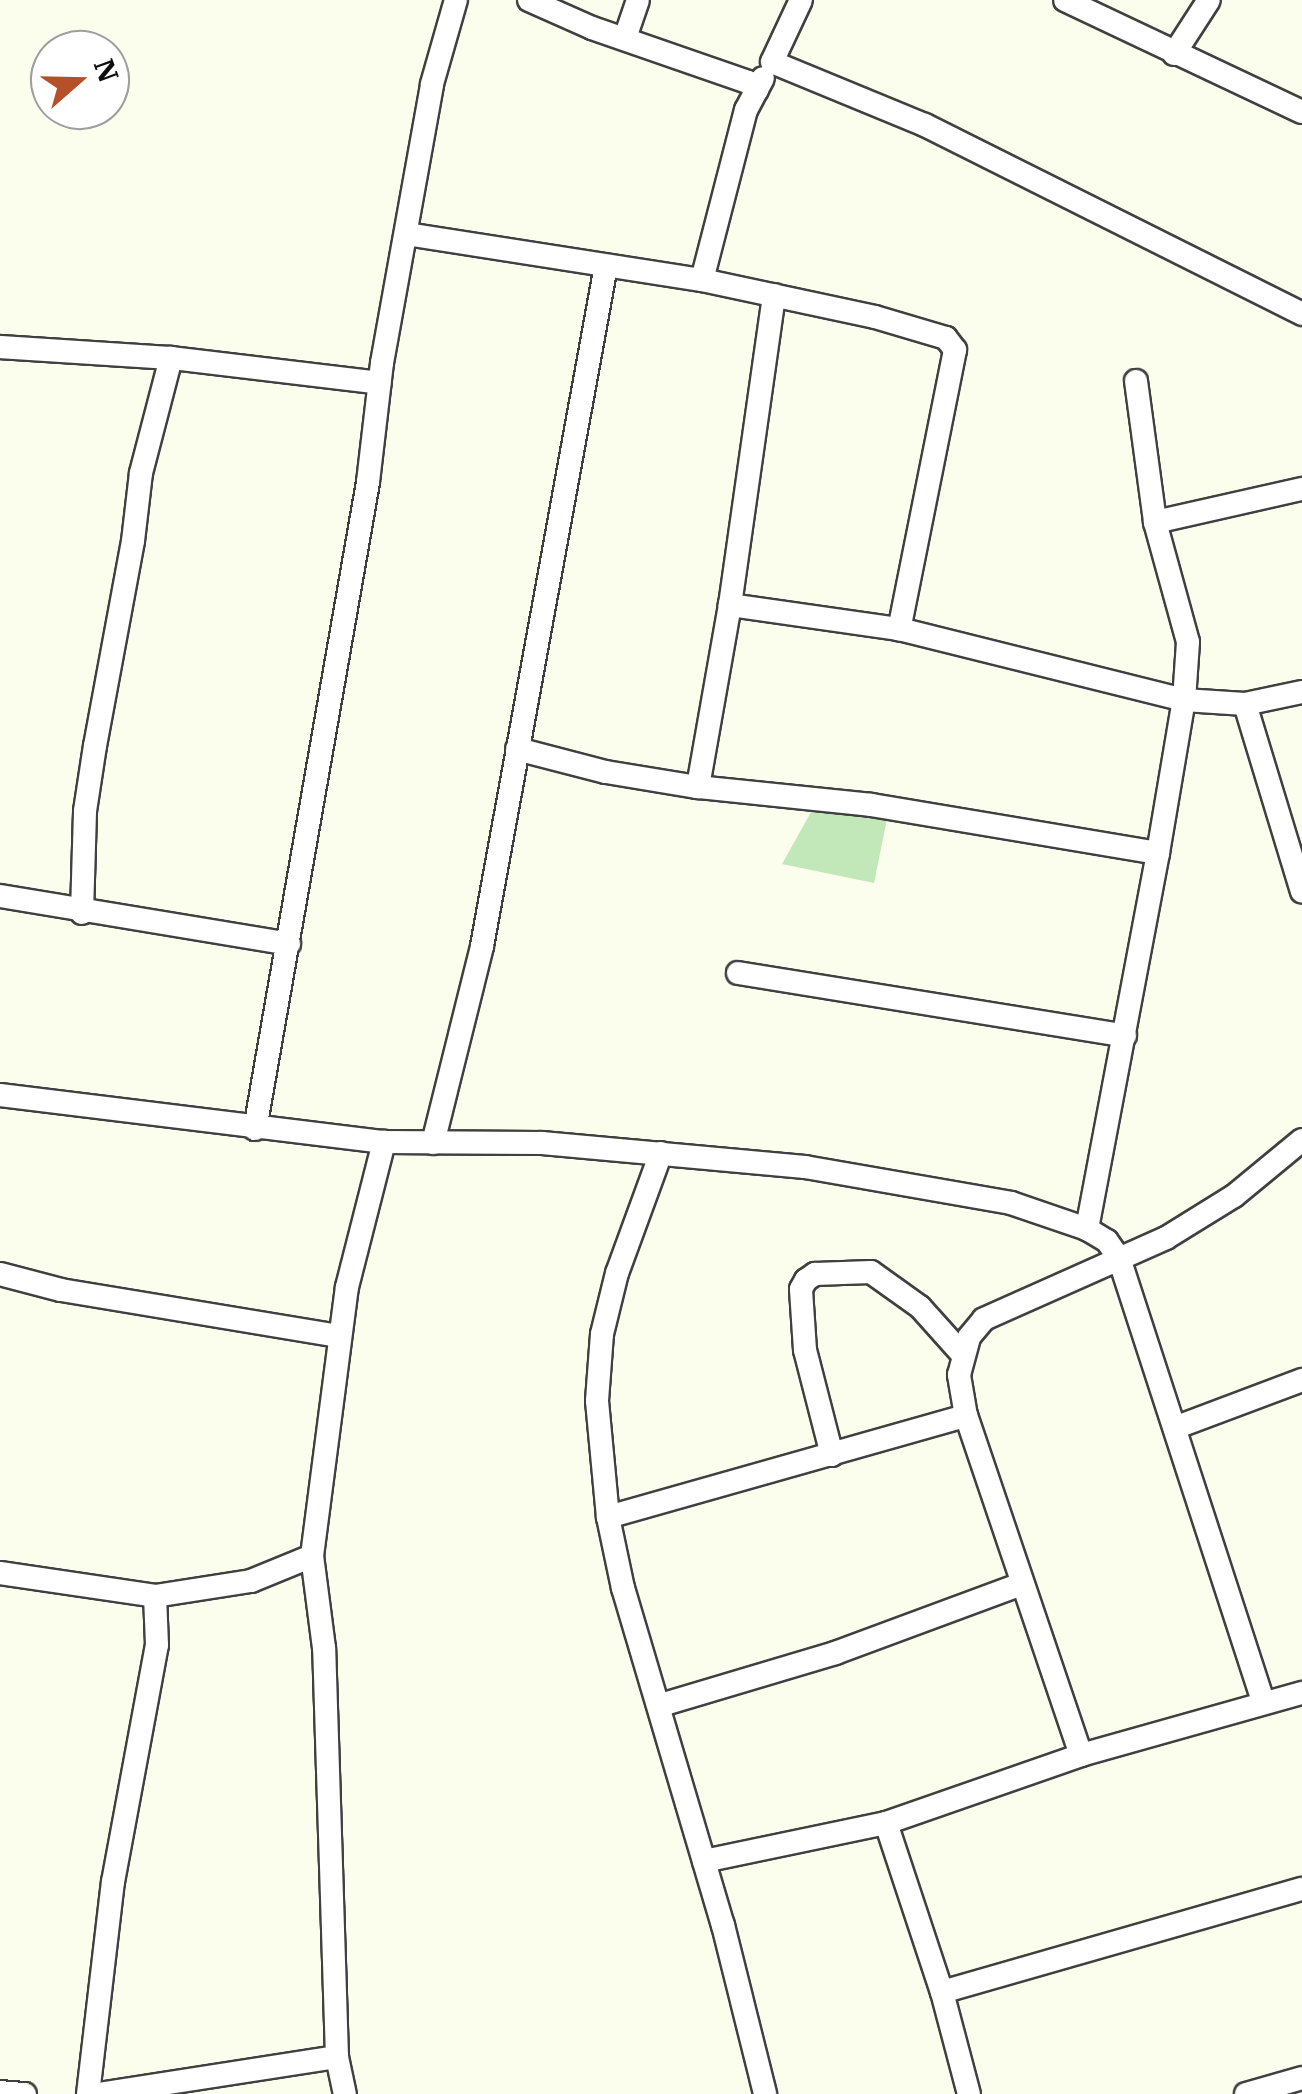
<!DOCTYPE html>
<style>
body{margin:0}
#map{position:relative;width:1302px;height:2094px;overflow:hidden;background:#fcfeed;font-family:"IBM Plex Serif",serif}
div>[style]{position:absolute}
.green>*{inset:0;background:#c2e7b9}
.roads{filter:drop-shadow(2px 0 #404040) drop-shadow(-2px 0 #404040) drop-shadow(0 2px #404040) drop-shadow(0 -2px #404040)}
.minor>*{height:22px;margin:-11px;padding:0 11px;transform-origin:11px;border-radius:11px;background:#fff}
span{translate:-50% -50%;white-space:nowrap;text-align:center;line-height:1.15;-webkit-text-stroke:10px #fff;paint-order:stroke}
.north{position:absolute;left:30px;top:30px;width:100px;height:100px;box-sizing:border-box;background:#fff;border:2px solid #9e9e9e;border-radius:50%;rotate:70deg;font-size:28px;font-weight:700;line-height:40px;text-align:center;color:#0d0d0d}
.north::after{content:'';display:block;margin:auto;width:35px;height:45px;background:#b6502b;clip-path:polygon(50% 0,100% 100%,50% 72%,0 100%)}
</style>
<div id="map">
<div class="green">
<i style="clip-path:polygon(815px 805px,887px 819px,874px 883px,782px 864px)"></i>
</div>
<div class="roads">
<div class="minor">
<i style="left:529px;top:0;width:69px;rotate:24deg"></i>
<i style="left:592px;top:28px;width:165px;rotate:19.1deg"></i>
<i style="left:748px;top:82px;width:12px;rotate:42deg"></i>
<i style="left:801px;top:0;width:68px;rotate:115.1deg"></i>
<i style="left:772px;top:62px;width:165px;rotate:22.4deg"></i>
<i style="left:925px;top:125px;width:422px;rotate:26.6deg"></i>
<i style="left:1065px;top:0;width:262px;rotate:25.3deg"></i>
<i style="left:625px;top:38px;width:40px;rotate:-71.1deg"></i>
<i style="left:1174px;top:54px;width:64px;rotate:-57.1deg"></i>
<i style="left:407px;top:234px;width:299px;rotate:8.9deg"></i>
<i style="left:702px;top:280px;width:177px;rotate:12.1deg"></i>
<i style="left:875px;top:317px;width:74px;rotate:16.5deg"></i>
<i style="left:946px;top:338px;width:15px;rotate:53deg"></i>
<i style="left:955px;top:350px;width:285px;rotate:101.3deg"></i>
<i style="left:702px;top:280px;width:176px;rotate:-75.5deg"></i>
<i style="left:746px;top:110px;width:36px;rotate:-62deg"></i>
<i style="left:0;top:347px;width:171px;rotate:3.7deg"></i>
<i style="left:1136px;top:381px;width:142px;rotate:82.3deg"></i>
<i style="left:1155px;top:522px;width:151px;rotate:-12.7deg"></i>
<i style="left:1155px;top:522px;width:124px;rotate:74.6deg"></i>
<i style="left:1188px;top:642px;width:58px;rotate:93.9deg"></i>
<i style="left:1184px;top:700px;width:61px;rotate:3.8deg"></i>
<i style="left:1245px;top:704px;width:58px;rotate:-11.9deg"></i>
<i style="left:730px;top:605px;width:185px;rotate:100deg"></i>
<i style="left:698px;top:787px;width:174px;rotate:5.9deg"></i>
<i style="left:871px;top:805px;width:291px;rotate:9.5deg"></i>
<i style="left:1158px;top:853px;width:155px;rotate:-80.4deg"></i>
<i style="left:1184px;top:700px;width:294px;rotate:-166deg"></i>
<i style="left:899px;top:629px;width:171px;rotate:-171.9deg"></i>
<i style="left:730px;top:605px;width:313px;rotate:-81.9deg"></i>
<i style="left:1245px;top:704px;width:196px;rotate:73.1deg"></i>
<i style="left:517px;top:749px;width:92px;rotate:14.5deg"></i>
<i style="left:606px;top:772px;width:93px;rotate:9.3deg"></i>
<i style="left:1158px;top:853px;width:383px;rotate:100.7deg"></i>
<i style="left:1087px;top:1229px;width:23px;rotate:31deg"></i>
<i style="left:1107px;top:1241px;width:21px;rotate:55deg"></i>
<i style="left:1119px;top:1258px;width:467px;rotate:72deg"></i>
<i style="left:0;top:896px;width:293px;rotate:9.4deg"></i>
<i style="left:82px;top:913px;width:102px;rotate:-88.3deg"></i>
<i style="left:85px;top:811px;width:66px;rotate:-81.3deg"></i>
<i style="left:95px;top:746px;width:208px;rotate:-79.5deg"></i>
<i style="left:133px;top:541px;width:68px;rotate:-83.3deg"></i>
<i style="left:141px;top:473px;width:119px;rotate:-75.4deg"></i>
<i style="left:171px;top:358px;width:210px;rotate:6.8deg"></i>
<i style="left:738px;top:973px;width:392px;rotate:9.2deg"></i>
<i style="left:0;top:1095px;width:387px;rotate:7deg"></i>
<i style="left:384px;top:1142px;width:158px;rotate:0.4deg"></i>
<i style="left:542px;top:1143px;width:264px;rotate:5.2deg"></i>
<i style="left:805px;top:1167px;width:209px;rotate:9.9deg"></i>
<i style="left:1011px;top:1203px;width:80px;rotate:18.9deg"></i>
<i style="left:255px;top:1129px;width:657px;rotate:-80.09deg"></i>
<i style="left:368px;top:482px;width:120px;rotate:-83.3deg"></i>
<i style="left:382px;top:363px;width:283px;rotate:-79.8deg"></i>
<i style="left:432px;top:84px;width:87px;rotate:-74.1deg"></i>
<i style="left:433px;top:1143px;width:203px;rotate:-76deg"></i>
<i style="left:482px;top:946px;width:691px;rotate:-79.67deg"></i>
<i style="left:661px;top:1153px;width:128px;rotate:110.1deg"></i>
<i style="left:617px;top:1273px;width:63px;rotate:103.8deg"></i>
<i style="left:602px;top:1334px;width:67px;rotate:94.3deg"></i>
<i style="left:597px;top:1401px;width:117px;rotate:84.6deg"></i>
<i style="left:608px;top:1517px;width:73px;rotate:78.1deg"></i>
<i style="left:623px;top:1588px;width:352px;rotate:73.5deg"></i>
<i style="left:723px;top:1925px;width:174px;rotate:76deg"></i>
<i style="left:0;top:1274px;width:63px;rotate:14.7deg"></i>
<i style="left:61px;top:1290px;width:282px;rotate:9.4deg"></i>
<i style="left:1177px;top:1427px;width:134px;rotate:-20.6deg"></i>
<i style="left:832px;top:1455px;width:108px;rotate:-104.4deg"></i>
<i style="left:805px;top:1350px;width:61px;rotate:-93.8deg"></i>
<i style="left:801px;top:1289px;width:10px;rotate:-61deg"></i>
<i style="left:806px;top:1280px;width:11px;rotate:-34deg"></i>
<i style="left:815px;top:1274px;width:56px;rotate:-2deg"></i>
<i style="left:871px;top:1272px;width:60px;rotate:35.5deg"></i>
<i style="left:920px;top:1307px;width:64px;rotate:48.1deg"></i>
<i style="left:608px;top:1517px;width:372px;rotate:-15.8deg"></i>
<i style="left:0;top:1573px;width:157px;rotate:8.4deg"></i>
<i style="left:155px;top:1596px;width:97px;rotate:-8.9deg"></i>
<i style="left:251px;top:1581px;width:66px;rotate:-22.3deg"></i>
<i style="left:661px;top:1705px;width:182px;rotate:-16.6deg"></i>
<i style="left:835px;top:1653px;width:199px;rotate:-20.3deg"></i>
<i style="left:1081px;top:1755px;width:358px;rotate:-108.7deg"></i>
<i style="left:966px;top:1416px;width:42px;rotate:-99.7deg"></i>
<i style="left:959px;top:1375px;width:39px;rotate:-75deg"></i>
<i style="left:969px;top:1337px;width:23px;rotate:-50deg"></i>
<i style="left:984px;top:1319px;width:199px;rotate:-24deg"></i>
<i style="left:1166px;top:1238px;width:80px;rotate:-31.7deg"></i>
<i style="left:1234px;top:1196px;width:88px;rotate:-39.5deg"></i>
<i style="left:886px;top:1823px;width:178px;rotate:71.7deg"></i>
<i style="left:942px;top:1992px;width:106px;rotate:75.2deg"></i>
<i style="left:704px;top:1861px;width:186px;rotate:-11.8deg"></i>
<i style="left:886px;top:1823px;width:207px;rotate:-19.2deg"></i>
<i style="left:1081px;top:1755px;width:230px;rotate:-15.7deg"></i>
<i style="left:942px;top:1992px;width:374px;rotate:-16deg"></i>
<i style="left:337px;top:2057px;width:409px;rotate:-91.8deg"></i>
<i style="left:324px;top:1648px;width:93px;rotate:-97.4deg"></i>
<i style="left:312px;top:1556px;width:271px;rotate:-82.6deg"></i>
<i style="left:347px;top:1287px;width:150px;rotate:-75.7deg"></i>
<i style="left:0;top:2092px;width:25px;rotate:5deg"></i>
<i style="left:88px;top:2094px;width:213px;rotate:-83.3deg"></i>
<i style="left:113px;top:1882px;width:241px;rotate:-79.5deg"></i>
<i style="left:157px;top:1645px;width:49px;rotate:-92.3deg"></i>
<i style="left:98px;top:2094px;width:242px;rotate:-8.8deg"></i>
<i style="left:337px;top:2057px;width:38px;rotate:78deg"></i>
<i style="left:1246px;top:2094px;width:58px;rotate:-15.9deg"></i>
</div>
</div>
<div class="north">N</div>
</div>
